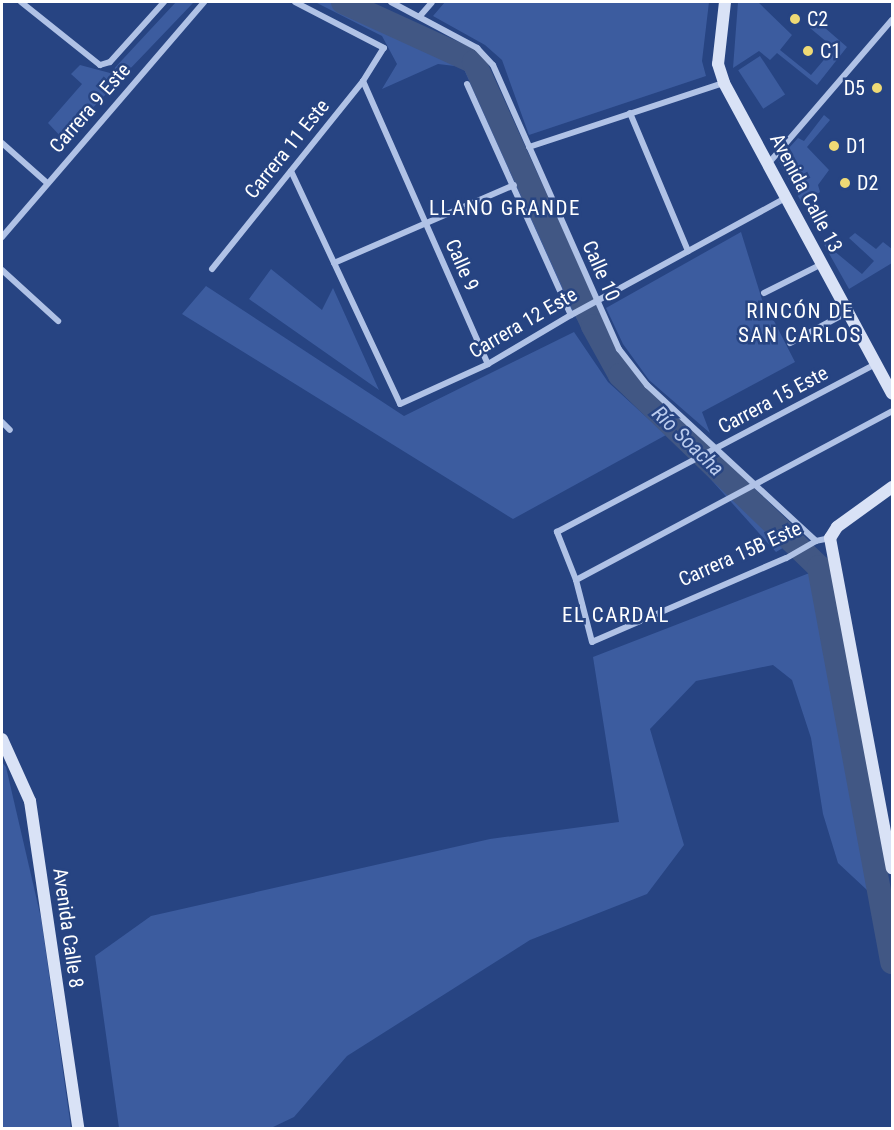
<!DOCTYPE html>
<html>
<head>
<meta charset="utf-8">
<style>
  body { margin:0 }
  #map { position:relative; width:894px; height:1130px; overflow:hidden; background:#274482; font-family:"Roboto Condensed",sans-serif }
  div>[style] { position:absolute }
  [style*='--x'] { left:calc(var(--x)*1px); top:calc(var(--y)*1px); width:calc(var(--w)*1px); rotate:calc(var(--a)*1deg) }
  .green>* { inset:0; background:#3c5c9f; transform-origin:0 0 }
  .river>* { height:24px; margin:-12px; padding:0 12px; transform-origin:12px; border-radius:12px; background:#415784 }
  .street>* { height:6px; margin:-3px; padding:0 3px; transform-origin:3px; border-radius:3px; background:#b0c2e6 }
  .secondary>* { height:12px; margin:-6px; padding:0 6px; transform-origin:6px; border-radius:6px; background:#d9e2f6 }
  .dots>* { width:16px; height:16px; translate:-50% -50%; box-sizing:border-box; border:3px solid #274482; border-radius:50% }
  span { translate:-50% -50%; white-space:nowrap; text-align:center; line-height:1.15; -webkit-text-stroke:5px #274482; paint-order:stroke }
  .poi-label { font-size:20px; color:#fff }
  .left { translate:0 -50%; text-align:left }
  .right { translate:-100% -50%; text-align:right }
  .street-label { font-size:20px; color:#fff }
  .neighbourhood-label { font-size:21px; color:#fff; letter-spacing:1.5px }
  .water-label { font-size:21px; color:#bce; font-style:italic }
  .frame { position:absolute; inset:0; border:3px solid #fff; pointer-events:none }
</style>
</head>
<body>
<div id="map">
  <div class="green">
    <i style="clip-path:polygon(176px 2px,193px 3px,63px 139px,48px 123px,82px 84px,71px 74px,80px 65px,110px 73px)"></i>
    <i style="clip-path:polygon(315px 2px,369px 2px,467px 52px,485px 69px,591px 304px,628px 371px,751px 494px,801px 537px,776px 552px,670px 434px,612px 381px,573px 312px,463px 67px,438px 64px,382px 89px,397px 64px,382px 36px)"></i>
    <i style="clip-path:polygon(445px 2px,709px 2px,702px 61px,706px 76px,529px 135px,502px 60px,485px 45px,433px 16px)"></i>
    <i style="clip-path:polygon(738px 2px,758px 2px,792px 35px,780px 50px,811px 75px,834px 48px,810px 28px,817px 21px,847px 47px,817px 85px,777px 53px,770px 60px,759px 51px,733px 68px)"></i>
    <i style="left:760px;top:56px;width:46px;height:26px;rotate:57deg"></i>
    <i style="clip-path:polygon(824px 115px,830px 120px,807px 147px,829px 170px,818px 185px,820px 192px,803px 205px,778px 160px,798px 138px,804px 141px)"></i>
    <i style="clip-path:polygon(741px 232px,768px 319px,774px 321px,795px 362px,702px 412px,710px 433px,649px 380px,623px 344px,606px 308px)"></i>
    <i style="clip-path:polygon(855px 233px,876px 249px,883px 242px,892px 249px,892px 263px,849px 289px,822px 241px,862px 274px,874px 261px,849px 238px)"></i>
    <i style="clip-path:polygon(271px 269px,322px 310px,333px 288px,379px 390px,249px 299px)"></i>
    <i style="clip-path:polygon(206px 286px,404px 416px,574px 332px,608px 382px,666px 435px,513px 519px,182px 314px)"></i>
    <i style="clip-path:polygon(812px 572px,882px 904px,838px 863px,823px 814px,811px 738px,792px 680px,773px 665px,696px 681px,650px 729px,684px 845px,647px 894px,530px 940px,347px 1056px,294px 1117px,271px 1128px,119px 1128px,95px 956px,151px 916px,490px 839px,619px 822px,593px 657px)"></i>
    <i style="clip-path:polygon(2px 762px,6px 767px,41px 918px,71px 1128px,2px 1128px)"></i>
  </div>
  <div class="river">
    <i style="--x:343;--y:2;--w:144;--a:24.6"></i>
    <i style="--x:474;--y:62;--w:290;--a:65.7"></i>
    <i style="--x:593;--y:326;--w:56;--a:61.1"></i>
    <i style="--x:620;--y:375;--w:277;--a:44"></i>
    <i style="--x:819;--y:567;--w:402;--a:79.5"></i>
  </div>
  <div class="street">
    <i style="--x:21;--y:2;--w:101;--a:38.6"></i>
    <i style="--x:100;--y:65;--w:10;--a:-17"></i>
    <i style="--x:110;--y:62;--w:81;--a:-48"></i>
    <i style="--x:391;--y:2;--w:98;--a:28.1"></i>
    <i style="--x:477;--y:48;--w:23;--a:47"></i>
    <i style="--x:493;--y:65;--w:311;--a:66.1"></i>
    <i style="--x:619;--y:349;--w:46;--a:52.1"></i>
    <i style="--x:647;--y:385;--w:230;--a:42.7"></i>
    <i style="--x:420;--y:16;--w:18;--a:-49"></i>
    <i style="--x:363;--y:81;--w:309;--a:66.2"></i>
    <i style="--x:467;--y:84;--w:253;--a:65.8"></i>
    <i style="--x:630;--y:113;--w:150;--a:67.2"></i>
    <i style="--x:2;--y:143;--w:60;--a:41.6"></i>
    <i style="--x:529;--y:147;--w:205;--a:-18.2"></i>
    <i style="--x:768;--y:164;--w:190;--a:-49.3"></i>
    <i style="--x:291;--y:171;--w:257;--a:64.9"></i>
    <i style="--x:400;--y:404;--w:97;--a:-24.4"></i>
    <i style="--x:488;--y:364;--w:96;--a:-30.6"></i>
    <i style="--x:571;--y:315;--w:245;--a:-28.6"></i>
    <i style="--x:2;--y:237;--w:310;--a:-49.3"></i>
    <i style="--x:334;--y:263;--w:196;--a:-23.4"></i>
    <i style="--x:212;--y:269;--w:241;--a:-51.2"></i>
    <i style="--x:363;--y:81;--w:39;--a:-58"></i>
    <i style="--x:384;--y:48;--w:100;--a:-152.7"></i>
    <i style="--x:2;--y:270;--w:76;--a:42.3"></i>
    <i style="--x:764;--y:293;--w:65;--a:-26.6"></i>
    <i style="--x:790;--y:343;--w:64;--a:-28.2"></i>
    <i style="--x:2;--y:422;--w:11;--a:45"></i>
    <i style="--x:830;--y:538;--w:14;--a:168"></i>
    <i style="--x:816;--y:541;--w:34;--a:150"></i>
    <i style="--x:786;--y:558;--w:211;--a:156.6"></i>
    <i style="--x:592;--y:642;--w:64;--a:-104.5"></i>
    <i style="--x:576;--y:580;--w:52;--a:-111.6"></i>
    <i style="--x:557;--y:532;--w:361;--a:-27.8"></i>
    <i style="--x:576;--y:580;--w:358;--a:-28.1"></i>
  </div>
  <div class="secondary">
    <i style="--x:725;--y:2;--w:62;--a:96.4"></i>
    <i style="--x:718;--y:64;--w:20;--a:72"></i>
    <i style="--x:724;--y:83;--w:353;--a:61.6"></i>
    <i style="--x:892;--y:487;--w:68;--a:144"></i>
    <i style="--x:837;--y:527;--w:13;--a:122"></i>
    <i style="--x:830;--y:538;--w:336;--a:79.4"></i>
    <i style="--x:2;--y:739;--w:68;--a:65.7"></i>
    <i style="--x:30;--y:801;--w:331;--a:81.6"></i>
  </div>
  <div class="dots">
    <i style="left:795px;top:19px;background:#efda75"></i>
    <i style="left:808px;top:51px;background:#efda75"></i>
    <i style="left:877px;top:88px;background:#efda75"></i>
    <i style="left:834px;top:146px;background:#efda75"></i>
    <i style="left:845px;top:183px;background:#efda75"></i>
  </div>
  <div class="poi-label">
    <span class="left" style="left:807px;top:19px">C2</span>
    <span class="left" style="left:820px;top:51px">C1</span>
    <span class="right" style="left:865px;top:88px">D5</span>
    <span class="left" style="left:846px;top:146px">D1</span>
    <span class="left" style="left:857px;top:183px">D2</span>
  </div>
  <div class="street-label">
    <span style="left:90px;top:108px;rotate:-49deg">Carrera 9 Este</span>
    <span style="left:287px;top:149px;rotate:-51deg">Carrera 11 Este</span>
    <span style="left:806px;top:193px;rotate:62deg">Avenida Calle 13</span>
    <span style="left:462px;top:265px;rotate:66deg">Calle 9</span>
    <span style="left:601px;top:271px;rotate:66deg">Calle 10</span>
    <span style="left:523px;top:323px;rotate:-30deg">Carrera 12 Este</span>
    <span style="left:773px;top:400px;rotate:-28deg">Carrera 15 Este</span>
    <span style="left:740px;top:554px;rotate:-24deg">Carrera 15B Este</span>
    <span style="left:68px;top:928px;rotate:82deg">Avenida Calle 8</span>
  </div>
  <div class="neighbourhood-label">
    <span style="left:505px;top:208px">LLANO GRANDE</span>
    <span style="left:800px;top:323px">RINCÓN DE<br>SAN CARLOS</span>
    <span style="left:616px;top:615px">EL CARDAL</span>
  </div>
  <div class="water-label">
    <span style="left:688px;top:441px;rotate:44deg">Río Soacha</span>
  </div>
  <div class="frame"></div>
</div>
</body>
</html>
